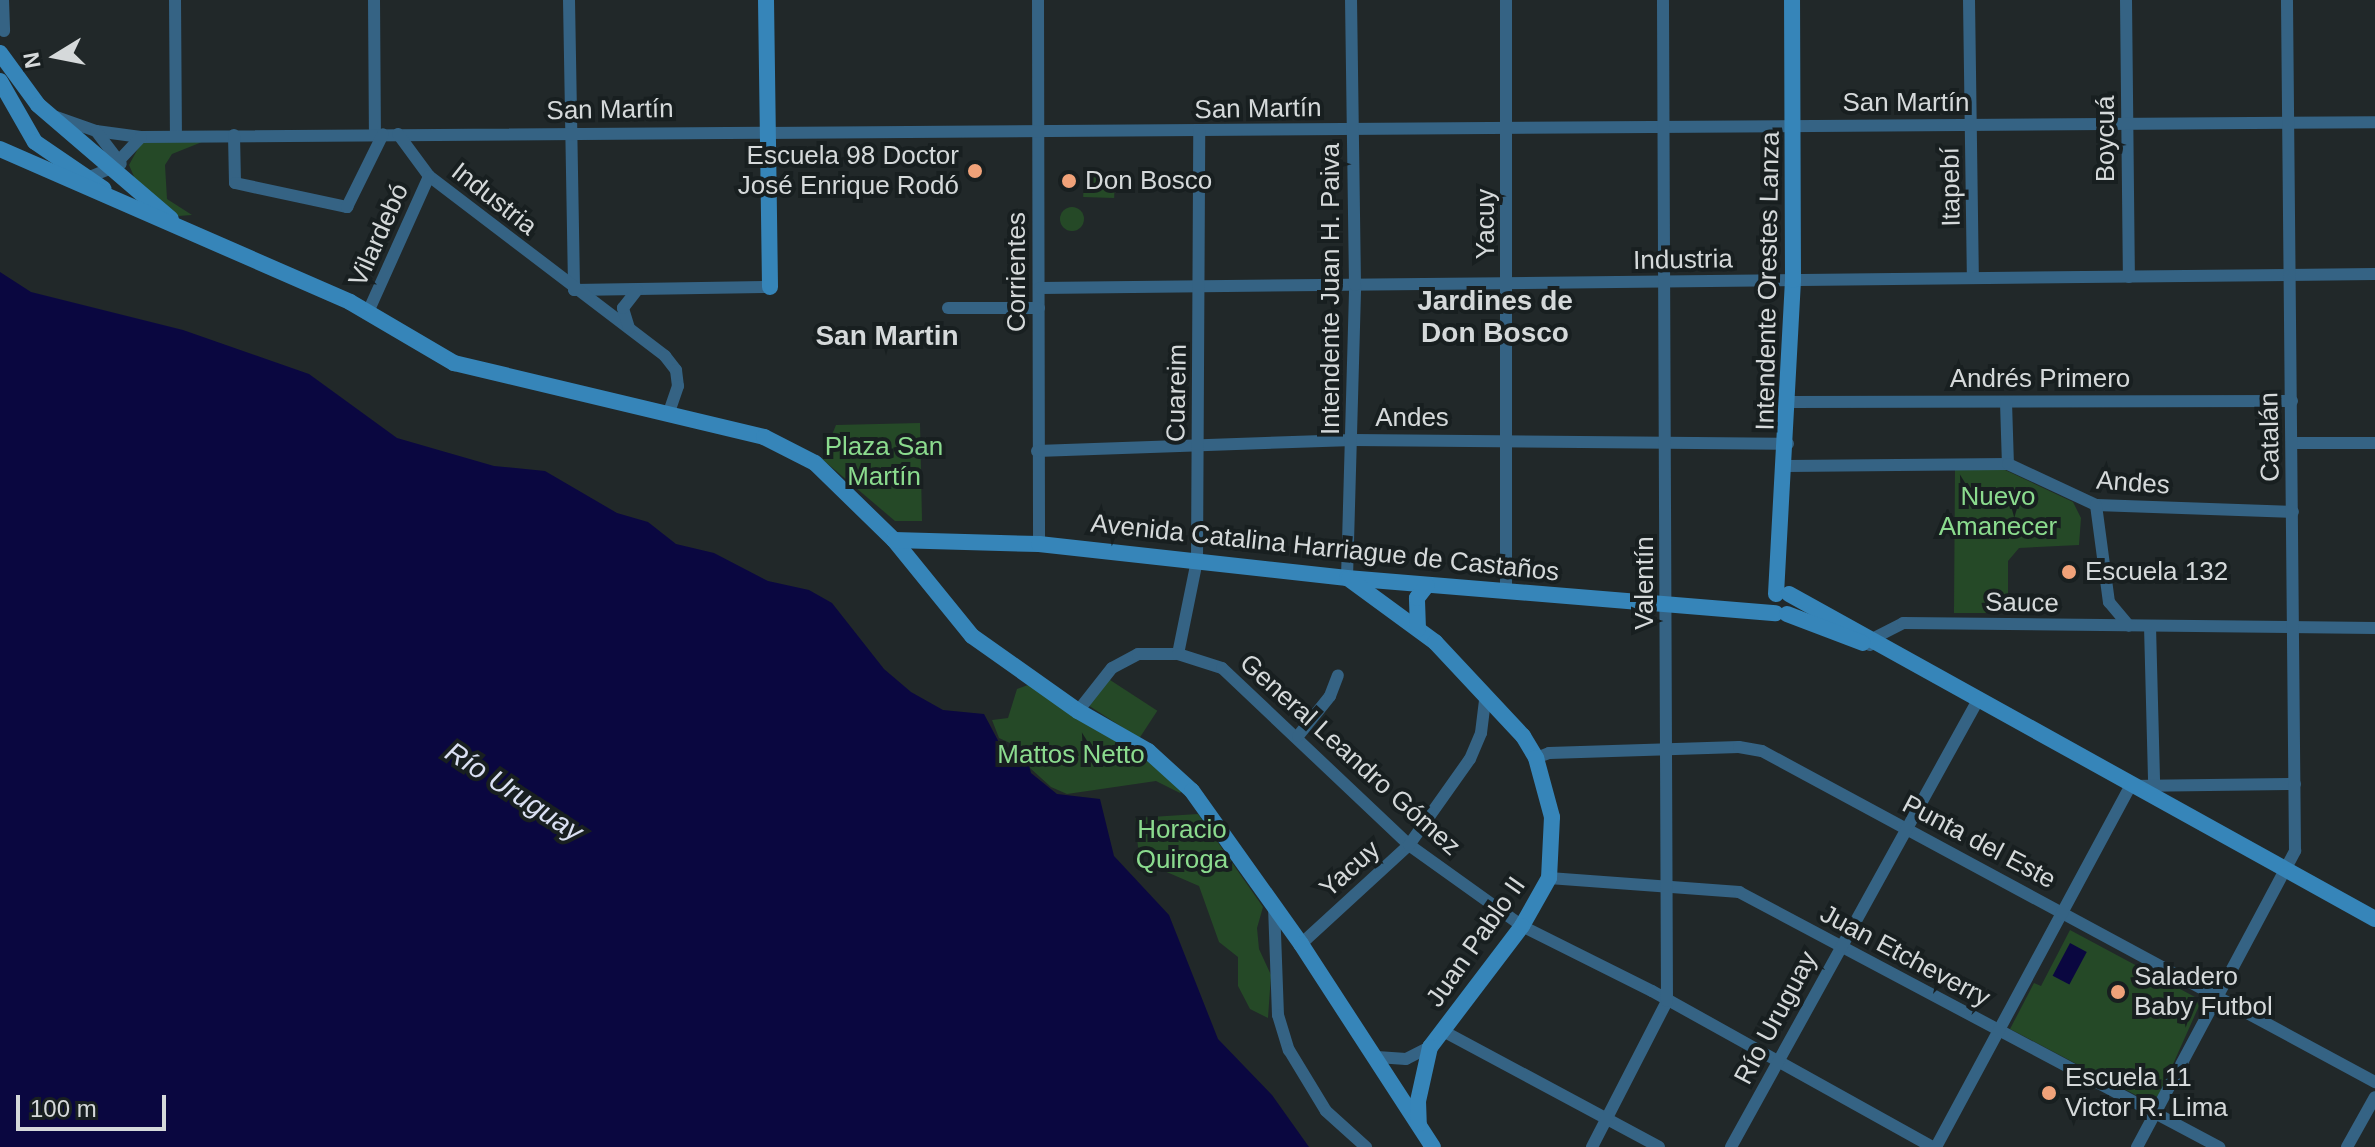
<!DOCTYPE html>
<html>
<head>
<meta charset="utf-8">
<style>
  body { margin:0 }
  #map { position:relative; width:2375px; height:1147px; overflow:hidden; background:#212829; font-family:Arial,sans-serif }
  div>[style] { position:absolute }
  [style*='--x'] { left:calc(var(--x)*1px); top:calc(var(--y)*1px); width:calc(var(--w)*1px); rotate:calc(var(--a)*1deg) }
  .green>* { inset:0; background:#254927; transform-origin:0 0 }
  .round { border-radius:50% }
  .water>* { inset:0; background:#0a0740; transform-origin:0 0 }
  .street>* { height:12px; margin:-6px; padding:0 6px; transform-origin:6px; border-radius:6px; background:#356384 }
  .secondary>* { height:16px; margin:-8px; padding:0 8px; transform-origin:8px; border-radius:8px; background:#3685b9 }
  .dots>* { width:22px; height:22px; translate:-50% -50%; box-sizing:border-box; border:4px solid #181f20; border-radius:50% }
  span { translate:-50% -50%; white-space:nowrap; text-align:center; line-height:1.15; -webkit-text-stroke:8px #181f20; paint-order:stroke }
  .street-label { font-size:26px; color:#d5d9da }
  .poi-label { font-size:26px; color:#d5d9da }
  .right { translate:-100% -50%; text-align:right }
  .left { translate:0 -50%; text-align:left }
  .park-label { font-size:26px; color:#8bdb8e }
  .neighbourhood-label { font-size:28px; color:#d5d9da; font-weight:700 }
  .water-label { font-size:28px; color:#dae0f3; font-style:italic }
  .north { position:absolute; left:16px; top:16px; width:80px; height:80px; -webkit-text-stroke:6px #181f20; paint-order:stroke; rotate:260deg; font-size:22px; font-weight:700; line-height:32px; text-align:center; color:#d5d9da }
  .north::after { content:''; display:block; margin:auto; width:28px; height:36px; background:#d5d9da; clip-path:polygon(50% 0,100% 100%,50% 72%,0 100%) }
  .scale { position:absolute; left:16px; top:1095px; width:150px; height:36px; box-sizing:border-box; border:4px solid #d5d9da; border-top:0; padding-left:10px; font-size:24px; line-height:28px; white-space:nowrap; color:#d5d9da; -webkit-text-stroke:6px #181f20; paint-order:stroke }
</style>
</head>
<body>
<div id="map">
  <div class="green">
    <i style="clip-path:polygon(207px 140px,172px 154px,165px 165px,167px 199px,192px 215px,178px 216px,135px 179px,129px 165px,141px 143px)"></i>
    <i style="left:1084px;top:174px;width:31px;height:23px;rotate:2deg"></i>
    <i class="round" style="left:1060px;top:207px;width:24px;height:24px"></i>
    <i style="clip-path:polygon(920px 423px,922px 521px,895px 521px,822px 459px,836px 425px)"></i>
    <i style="clip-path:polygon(1955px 468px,2003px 469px,2073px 502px,2081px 518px,2079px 545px,2019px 548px,2008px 561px,2008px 613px,1954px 613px)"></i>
    <i style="left:1107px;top:678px;width:60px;height:33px;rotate:33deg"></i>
    <i style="clip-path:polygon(1028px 685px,1160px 767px,1184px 789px,1180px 793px,1156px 781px,1067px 794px,1051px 787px,1030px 768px,1025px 750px,999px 738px,992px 720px,1008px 718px,1017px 689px)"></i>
    <i style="clip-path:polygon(1198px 814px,1263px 907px,1257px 928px,1259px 949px,1271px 975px,1268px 1018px,1250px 1009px,1238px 986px,1238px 957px,1219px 942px,1199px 886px,1162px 870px,1138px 847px,1135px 818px)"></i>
    <i style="clip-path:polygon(2070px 930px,2195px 997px,2199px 1006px,2157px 1100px,2149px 1102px,2010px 1029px,2034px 983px,2041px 986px)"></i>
  </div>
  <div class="water">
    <i style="clip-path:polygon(0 272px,31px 292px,183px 330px,309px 374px,397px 438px,494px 466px,545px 471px,617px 513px,648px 522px,676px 544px,714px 553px,768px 581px,809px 590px,832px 603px,884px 669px,911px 692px,943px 710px,984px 714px,1002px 748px,1026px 755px,1031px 773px,1057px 794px,1100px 799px,1114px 856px,1169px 915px,1218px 1039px,1272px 1095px,1309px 1147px,0 1147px)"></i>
    <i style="left:2070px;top:943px;width:19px;height:37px;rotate:28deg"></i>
  </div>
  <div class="street">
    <i style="--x:3;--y:0;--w:31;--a:88"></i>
    <i style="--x:175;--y:0;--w:135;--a:89.6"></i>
    <i style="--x:374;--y:0;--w:135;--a:89.6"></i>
    <i style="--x:569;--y:0;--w:290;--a:89"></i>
    <i style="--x:574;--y:290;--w:196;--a:-0.9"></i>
    <i style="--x:1038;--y:0;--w:544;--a:89.89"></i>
    <i style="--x:1969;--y:0;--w:278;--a:89.2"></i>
    <i style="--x:2126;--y:0;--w:277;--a:89.4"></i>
    <i style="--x:56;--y:117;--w:42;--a:19.3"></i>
    <i style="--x:96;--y:131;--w:45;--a:7.6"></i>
    <i style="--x:141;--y:137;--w:2234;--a:-0.38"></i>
    <i style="--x:96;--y:131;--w:41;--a:52.9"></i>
    <i style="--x:398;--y:134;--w:52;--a:53.6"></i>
    <i style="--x:429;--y:176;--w:297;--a:37.3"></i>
    <i style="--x:665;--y:356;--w:18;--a:52"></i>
    <i style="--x:676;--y:370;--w:16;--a:83"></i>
    <i style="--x:678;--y:386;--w:28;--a:109"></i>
    <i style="--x:234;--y:135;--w:48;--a:88.8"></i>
    <i style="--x:235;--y:183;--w:115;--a:12.1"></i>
    <i style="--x:347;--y:207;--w:81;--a:-63.7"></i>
    <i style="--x:82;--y:180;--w:32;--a:-22"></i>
    <i style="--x:112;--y:168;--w:42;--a:-46.9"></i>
    <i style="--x:1040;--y:288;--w:1335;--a:-0.6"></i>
    <i style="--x:948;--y:308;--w:91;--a:0"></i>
    <i style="--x:368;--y:312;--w:149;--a:-65.8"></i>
    <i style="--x:629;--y:328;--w:21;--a:-107"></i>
    <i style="--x:623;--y:308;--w:23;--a:-52"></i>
    <i style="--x:1789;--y:402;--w:503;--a:-0.11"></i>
    <i style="--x:2006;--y:402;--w:62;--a:88.2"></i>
    <i style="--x:2292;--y:443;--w:83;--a:0"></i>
    <i style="--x:1037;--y:451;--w:316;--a:-2"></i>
    <i style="--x:1353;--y:440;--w:435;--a:0.5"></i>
    <i style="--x:1787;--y:466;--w:221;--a:-0.5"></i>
    <i style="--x:2008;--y:464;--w:97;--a:25"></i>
    <i style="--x:2096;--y:505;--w:197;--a:2"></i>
    <i style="--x:2096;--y:505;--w:98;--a:82.4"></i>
    <i style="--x:2109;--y:602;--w:31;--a:50"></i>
    <i style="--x:1347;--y:578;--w:293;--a:-88.4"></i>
    <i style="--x:1355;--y:285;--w:285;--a:-90.8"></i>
    <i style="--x:1506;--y:593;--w:593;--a:-90"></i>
    <i style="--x:2150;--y:626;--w:157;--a:88.5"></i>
    <i style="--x:1870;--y:645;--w:8;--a:-60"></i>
    <i style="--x:1874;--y:638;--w:33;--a:-27"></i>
    <i style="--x:1903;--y:623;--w:472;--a:0.6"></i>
    <i style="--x:1178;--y:654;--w:95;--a:-78.5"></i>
    <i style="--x:1197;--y:561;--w:430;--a:-89.7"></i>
    <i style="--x:1078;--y:711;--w:55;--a:-51.7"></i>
    <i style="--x:1112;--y:668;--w:30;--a:-28"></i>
    <i style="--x:1138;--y:654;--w:40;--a:0"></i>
    <i style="--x:1178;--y:654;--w:46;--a:17.7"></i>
    <i style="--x:1222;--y:668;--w:257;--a:43.4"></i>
    <i style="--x:1409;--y:845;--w:139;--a:35.6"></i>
    <i style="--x:1522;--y:926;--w:145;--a:26.6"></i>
    <i style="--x:1652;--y:991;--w:321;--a:29.1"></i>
    <i style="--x:1298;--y:736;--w:51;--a:-51.3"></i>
    <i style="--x:1330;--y:696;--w:22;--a:-69"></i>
    <i style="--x:1536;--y:758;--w:14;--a:-21"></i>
    <i style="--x:1549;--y:753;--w:190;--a:-1.8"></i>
    <i style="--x:1739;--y:747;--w:23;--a:10"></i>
    <i style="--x:1762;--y:751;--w:697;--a:28.37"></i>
    <i style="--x:1549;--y:878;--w:191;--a:4.2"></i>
    <i style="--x:1739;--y:892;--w:544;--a:27.98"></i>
    <i style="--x:1274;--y:906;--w:109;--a:87.9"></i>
    <i style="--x:1278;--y:1015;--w:37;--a:73"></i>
    <i style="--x:1289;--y:1050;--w:71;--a:58.8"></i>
    <i style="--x:1326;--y:1111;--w:54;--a:42"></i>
    <i style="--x:1301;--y:944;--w:147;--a:-42.5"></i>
    <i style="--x:1409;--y:845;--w:105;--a:-54.7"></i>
    <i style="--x:1470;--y:759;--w:28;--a:-67"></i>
    <i style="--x:1481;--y:733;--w:38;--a:-83"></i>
    <i style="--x:1443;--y:1031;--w:245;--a:28.2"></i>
    <i style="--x:1377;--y:1057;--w:29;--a:4"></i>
    <i style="--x:1406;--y:1059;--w:27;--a:-27"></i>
    <i style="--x:1592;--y:1147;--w:164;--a:-62.8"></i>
    <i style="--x:1667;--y:1001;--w:1001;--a:-90.23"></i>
    <i style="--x:1731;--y:1147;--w:511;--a:-61.08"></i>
    <i style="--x:1936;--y:1147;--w:410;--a:-61.7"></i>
    <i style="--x:2130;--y:786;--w:165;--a:-0.7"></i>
    <i style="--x:2137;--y:1147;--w:336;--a:-61.9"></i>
    <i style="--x:2295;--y:851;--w:851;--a:-90.54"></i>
    <i style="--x:2347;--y:1147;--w:57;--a:-60.8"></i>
  </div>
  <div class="secondary">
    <i style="--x:766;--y:0;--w:287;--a:89.2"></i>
    <i style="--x:0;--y:53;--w:64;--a:53.8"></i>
    <i style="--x:38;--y:105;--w:175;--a:40.6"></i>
    <i style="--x:0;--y:81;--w:70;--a:60.2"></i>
    <i style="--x:35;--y:142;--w:83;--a:34.3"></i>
    <i style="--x:0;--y:149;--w:382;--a:23.6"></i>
    <i style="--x:350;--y:302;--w:121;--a:30.4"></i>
    <i style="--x:454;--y:363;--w:319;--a:13.4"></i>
    <i style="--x:764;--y:437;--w:57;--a:27"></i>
    <i style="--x:815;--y:463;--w:110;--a:44.3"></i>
    <i style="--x:894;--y:540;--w:124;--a:50.9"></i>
    <i style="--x:972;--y:636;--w:130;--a:35.3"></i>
    <i style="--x:1078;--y:711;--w:81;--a:29.7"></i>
    <i style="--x:1148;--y:751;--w:59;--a:42.3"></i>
    <i style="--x:1192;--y:791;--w:188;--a:54.5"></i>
    <i style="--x:1301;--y:944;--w:242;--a:57"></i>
    <i style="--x:894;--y:540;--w:145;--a:1.6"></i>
    <i style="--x:1039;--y:544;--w:310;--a:6.3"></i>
    <i style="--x:1347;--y:578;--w:430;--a:4.7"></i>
    <i style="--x:1349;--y:579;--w:107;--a:36.2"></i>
    <i style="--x:1435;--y:642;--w:129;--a:46.9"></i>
    <i style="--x:1523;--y:736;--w:26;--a:59"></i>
    <i style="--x:1536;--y:758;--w:61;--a:74.8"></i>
    <i style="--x:1552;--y:817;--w:61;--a:92.8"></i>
    <i style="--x:1549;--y:878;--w:55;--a:119.4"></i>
    <i style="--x:1522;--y:926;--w:152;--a:127.2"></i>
    <i style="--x:1430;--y:1047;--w:55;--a:102.5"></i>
    <i style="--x:1418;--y:1101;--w:23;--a:88"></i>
    <i style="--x:1776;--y:594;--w:314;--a:-86.9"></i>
    <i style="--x:1793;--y:280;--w:280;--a:-90.2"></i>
    <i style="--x:1789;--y:594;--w:670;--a:29.01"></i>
    <i style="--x:1787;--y:614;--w:81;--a:20.9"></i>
    <i style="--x:1418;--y:629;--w:31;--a:-92"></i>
    <i style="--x:1417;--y:598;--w:16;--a:-52"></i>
  </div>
  <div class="dots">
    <i style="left:975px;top:171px;background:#f0a279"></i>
    <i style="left:1069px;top:181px;background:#f0a279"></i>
    <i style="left:2069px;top:572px;background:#f0a279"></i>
    <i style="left:2118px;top:992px;background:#f0a279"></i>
    <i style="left:2049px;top:1093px;background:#f0a279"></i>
  </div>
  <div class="street-label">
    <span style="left:1906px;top:103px">San Martín</span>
    <span style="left:1258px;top:109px;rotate:-1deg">San Martín</span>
    <span style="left:610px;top:110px;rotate:-1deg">San Martín</span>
    <span style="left:2106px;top:139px;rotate:-90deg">Boycuá</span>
    <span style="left:1951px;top:187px;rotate:-91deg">Itapebí</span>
    <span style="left:494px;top:199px;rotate:38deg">Industria</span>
    <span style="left:1486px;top:224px;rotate:-90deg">Yacuy</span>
    <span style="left:379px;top:235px;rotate:-66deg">Vilardebó</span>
    <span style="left:1683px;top:260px;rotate:-1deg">Industria</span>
    <span style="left:1017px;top:272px;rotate:-90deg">Corrientes</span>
    <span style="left:1768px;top:281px;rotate:-89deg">Intendente Orestes Lanza</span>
    <span style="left:1331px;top:289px;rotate:-90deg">Intendente Juan H. Paiva</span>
    <span style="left:2040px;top:379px">Andrés Primero</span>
    <span style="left:1177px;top:393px;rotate:-89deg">Cuareim</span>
    <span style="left:1412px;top:418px">Andes</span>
    <span style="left:2270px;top:437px;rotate:-91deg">Catalán</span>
    <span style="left:2133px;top:483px;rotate:4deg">Andes</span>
    <span style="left:1325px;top:548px;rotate:6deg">Avenida Catalina Harriague de Castaños</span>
    <span style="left:1645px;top:583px;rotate:-90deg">Valentín</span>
    <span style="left:2022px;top:603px;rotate:1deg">Sauce</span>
    <span style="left:1350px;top:755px;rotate:42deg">General Leandro Gómez</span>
    <span style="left:1979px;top:842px;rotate:28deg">Punta del Este</span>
    <span style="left:1350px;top:869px;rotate:-42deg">Yacuy</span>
    <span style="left:1476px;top:942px;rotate:-55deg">Juan Pablo II</span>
    <span style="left:1905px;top:956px;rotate:28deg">Juan Etcheverry</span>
    <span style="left:1776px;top:1018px;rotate:-62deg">Río Uruguay</span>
  </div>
  <div class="poi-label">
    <span class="right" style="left:959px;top:171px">Escuela 98 Doctor<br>José Enrique Rodó</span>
    <span class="left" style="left:1085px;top:181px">Don Bosco</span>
    <span class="left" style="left:2085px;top:572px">Escuela 132</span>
    <span class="left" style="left:2134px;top:992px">Saladero<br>Baby Futbol</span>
    <span class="left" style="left:2065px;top:1093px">Escuela 11<br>Victor R. Lima</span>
  </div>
  <div class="park-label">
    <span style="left:884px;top:462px">Plaza San<br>Martín</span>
    <span style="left:1998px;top:512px">Nuevo<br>Amanecer</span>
    <span style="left:1071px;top:755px">Mattos Netto</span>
    <span style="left:1182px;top:845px">Horacio<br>Quiroga</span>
  </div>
  <div class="neighbourhood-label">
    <span style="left:1495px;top:317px">Jardines de<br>Don Bosco</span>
    <span style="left:887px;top:336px">San Martin</span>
  </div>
  <div class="water-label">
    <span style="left:514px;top:792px;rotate:33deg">Río Uruguay</span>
  </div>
  <div class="north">N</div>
  <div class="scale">100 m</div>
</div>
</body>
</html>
